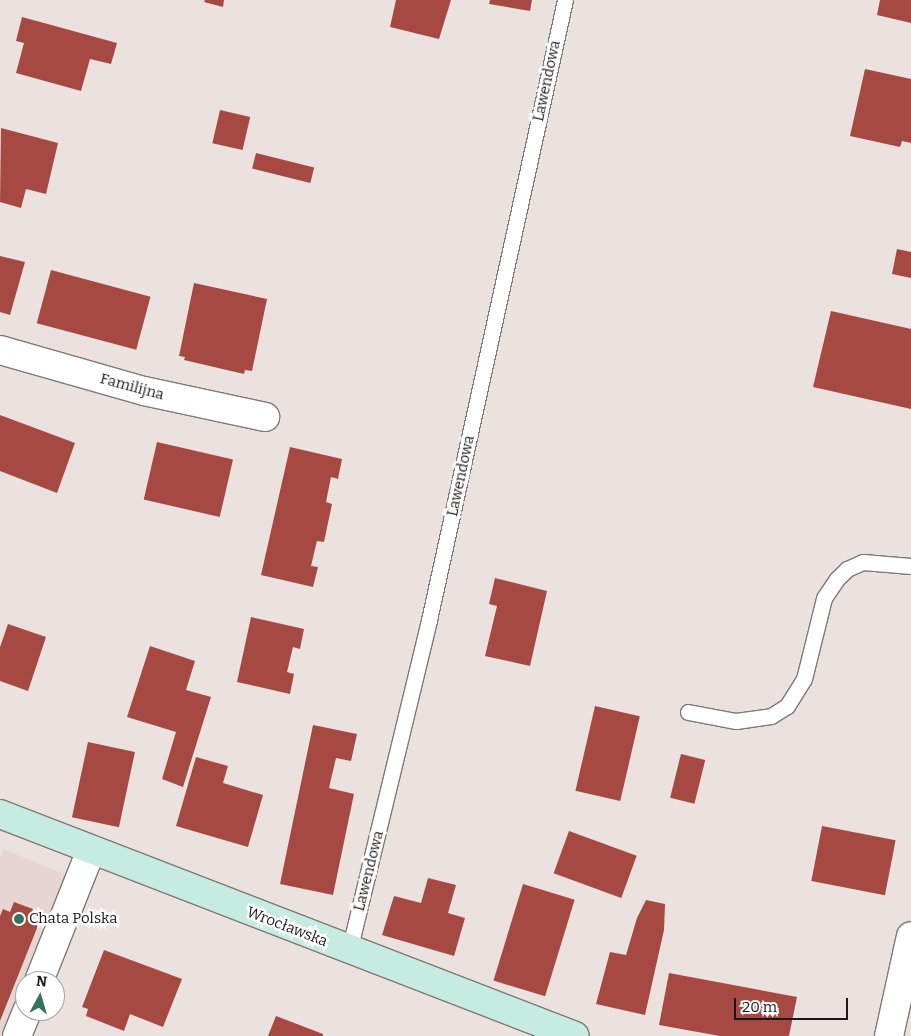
<!DOCTYPE html>
<html>
<head>
<meta charset="utf-8">
<style>
  body { margin:0 }
  #map { position:relative; width:911px; height:1036px; overflow:hidden; background:#ebe2e0; font-family:Bitter,serif }
  div>[style] { position:absolute }
  [style*='--x'] { left:calc(var(--x)*1px); top:calc(var(--y)*1px); width:calc(var(--w)*1px); rotate:calc(var(--a)*1deg) }
  .built>* { inset:0; background:#e7d5d3 }
  .building>* { inset:0; background:#a64942; transform-origin:0 0 }
  .roads { filter:drop-shadow(1px 0 #807876) drop-shadow(-1px 0 #807876) drop-shadow(0 1px #807876) drop-shadow(0 -1px #807876) }
  .lane>* { height:15px; margin:-7.5px; padding:0 7.5px; transform-origin:7.5px; border-radius:7.5px; background:#fff }
  .street>* { height:28px; margin:-14px; padding:0 14px; transform-origin:14px; border-radius:14px; background:#fff }
  .secondary>* { height:28px; margin:-14px; padding:0 14px; transform-origin:14px; border-radius:14px; background:#c6ece1 }
  .dots>* { width:14px; height:14px; translate:-50% -50%; box-sizing:border-box; border:2px solid #fff; border-radius:50% }
  span { translate:-50% -50%; white-space:nowrap; text-align:center; line-height:1.15; -webkit-text-stroke:4.5px #fff; paint-order:stroke }
  .street-label { font-size:15px; color:#1b1817 }
  .poi-label { font-size:15px; color:#1b1817 }
  .left { translate:0 -50%; text-align:left }
  .north { position:absolute; left:15px; top:971px; width:50px; height:50px; box-sizing:border-box; background:#fff; border:1px solid #a4a3a2; border-radius:50%; rotate:6deg; font-size:14px; font-weight:700; line-height:20px; text-align:center; color:#1b1817 }
  .north::after { content:''; display:block; margin:auto; width:18px; height:22px; background:#35725e; clip-path:polygon(50% 0,100% 100%,50% 72%,0 100%) }
  .scale { position:absolute; left:734px; top:998px; width:114px; height:22px; box-sizing:border-box; border:2px solid #1b1817; border-top:0; padding-left:6px; font-size:15px; line-height:18px; white-space:nowrap; color:#1b1817; -webkit-text-stroke:4px #fff; paint-order:stroke }
</style>
</head>
<body>
<div id="map">
  <div class="built">
    <i style="clip-path:polygon(3px 849px,69px 876px,5px 1036px,0 1036px,0 858px)"></i>
  </div>
  <div class="building">
    <i style="clip-path:polygon(205px 0,224px 0,223px 7px,204px 2px)"></i>
    <i style="clip-path:polygon(396px 0,451px 0,439px 39px,390px 27px)"></i>
    <i style="clip-path:polygon(490px 0,532px 0,530px 11px,489px 4px)"></i>
    <i style="clip-path:polygon(880px 0,911px 0,911px 23px,877px 15px)"></i>
    <i style="clip-path:polygon(22px 17px,117px 43px,111px 64px,90px 59px,81px 91px,16px 73px,24px 43px,16px 41px)"></i>
    <i style="clip-path:polygon(865px 69px,911px 79px,911px 143px,902px 141px,900px 147px,850px 136px)"></i>
    <i style="left:220px;top:110px;width:31px;height:34px;rotate:13deg"></i>
    <i style="clip-path:polygon(1px 128px,58px 143px,46px 194px,26px 189px,21px 208px,0 202px)"></i>
    <i style="left:256px;top:153px;width:60px;height:16px;rotate:14deg"></i>
    <i style="clip-path:polygon(897px 249px,911px 252px,911px 278px,892px 274px)"></i>
    <i style="clip-path:polygon(0 256px,25px 262px,10px 315px,0 312px)"></i>
    <i style="left:51px;top:270px;width:103px;height:55px;rotate:15deg"></i>
    <i style="clip-path:polygon(194px 283px,267px 299px,252px 371px,245px 370px,244px 374px,184px 360px,185px 357px,179px 356px)"></i>
    <i style="clip-path:polygon(831px 311px,911px 329px,911px 409px,813px 387px)"></i>
    <i style="clip-path:polygon(0 415px,75px 443px,57px 493px,0 471px)"></i>
    <i style="left:157px;top:442px;width:78px;height:59px;rotate:13deg"></i>
    <i style="clip-path:polygon(290px 447px,342px 459px,338px 479px,331px 477px,326px 502px,332px 504px,324px 542px,317px 541px,311px 566px,318px 567px,313px 587px,261px 575px)"></i>
    <i style="clip-path:polygon(495px 578px,547px 591px,530px 666px,485px 656px,497px 606px,489px 604px)"></i>
    <i style="clip-path:polygon(251px 617px,304px 629px,300px 649px,293px 647px,287px 672px,294px 674px,290px 694px,237px 682px)"></i>
    <i style="clip-path:polygon(8px 624px,46px 637px,28px 691px,0 681px,0 647px)"></i>
    <i style="clip-path:polygon(150px 646px,195px 661px,186px 690px,211px 697px,183px 787px,162px 779px,176px 732px,127px 717px)"></i>
    <i style="left:595px;top:706px;width:46px;height:87px;rotate:13deg"></i>
    <i style="clip-path:polygon(313px 725px,357px 734px,351px 761px,336px 758px,329px 788px,354px 794px,333px 895px,280px 884px)"></i>
    <i style="left:88px;top:742px;width:48px;height:77px;rotate:12deg"></i>
    <i style="left:681px;top:754px;width:25px;height:45px;rotate:14deg"></i>
    <i style="clip-path:polygon(196px 757px,228px 766px,223px 783px,263px 795px,248px 847px,176px 826px)"></i>
    <i style="left:822px;top:826px;width:75px;height:56px;rotate:11deg"></i>
    <i style="left:569px;top:831px;width:72px;height:45px;rotate:20deg"></i>
    <i style="clip-path:polygon(428px 878px,456px 885px,448px 913px,465px 918px,454px 956px,382px 935px,394px 896px,421px 903px)"></i>
    <i style="left:523px;top:884px;width:54px;height:101px;rotate:17deg"></i>
    <i style="clip-path:polygon(646px 900px,665px 904px,664px 930px,645px 1015px,596px 1004px,610px 952px,626px 955px,637px 918px)"></i>
    <i style="clip-path:polygon(14px 902px,33px 909px,29px 919px,39px 923px,0 1021px,0 916px,3px 909px,10px 912px)"></i>
    <i style="clip-path:polygon(104px 950px,182px 979px,163px 1027px,130px 1014px,124px 1031px,86px 1016px,88px 1009px,82px 1007px)"></i>
    <i style="clip-path:polygon(669px 973px,797px 997px,789px 1036px,720px 1036px,659px 1025px)"></i>
    <i style="clip-path:polygon(276px 1016px,323px 1034px,323px 1036px,268px 1036px)"></i>
  </div>
  <div class="roads">
    <div class="lane">
      <i style="--x:688;--y:712;--w:49;--a:10.6"></i>
      <i style="--x:736;--y:721;--w:35;--a:-8"></i>
      <i style="--x:771;--y:716;--w:19;--a:-32"></i>
      <i style="--x:787;--y:706;--w:32;--a:-58"></i>
      <i style="--x:804;--y:679;--w:83;--a:-76.1"></i>
      <i style="--x:824;--y:598;--w:23;--a:-56"></i>
      <i style="--x:837;--y:579;--w:14;--a:-45"></i>
      <i style="--x:847;--y:569;--w:17;--a:-24"></i>
      <i style="--x:863;--y:562;--w:48;--a:4.8"></i>
      <i style="--x:349;--y:951;--w:341;--a:-76.4"></i>
      <i style="--x:429;--y:620;--w:635;--a:-77.63"></i>
    </div>
    <div class="street">
      <i style="--x:0;--y:350;--w:150;--a:15.9"></i>
      <i style="--x:144;--y:391;--w:124;--a:12.1"></i>
      <i style="--x:39;--y:981;--w:141;--a:-68.3"></i>
      <i style="--x:17;--y:1036;--w:27;--a:-68"></i>
      <i style="--x:889;--y:1036;--w:102;--a:-77.6"></i>
    </div>
    <div class="secondary">
      <i style="--x:0;--y:814;--w:616;--a:21.11"></i>
    </div>
  </div>
  <div class="dots">
    <i style="left:19px;top:919px;background:#35725e"></i>
  </div>
  <div class="street-label">
    <span style="left:547px;top:81px;rotate:-78deg">Lawendowa</span>
    <span style="left:132px;top:387px;rotate:15deg">Familijna</span>
    <span style="left:461px;top:476px;rotate:-78deg">Lawendowa</span>
    <span style="left:369px;top:871px;rotate:-76deg">Lawendowa</span>
    <span style="left:287px;top:927px;rotate:21deg">Wrocławska</span>
  </div>
  <div class="poi-label">
    <span class="left" style="left:29px;top:919px">Chata Polska</span>
  </div>
  <div class="north">N</div>
  <div class="scale">20 m</div>
</div>
</body>
</html>
